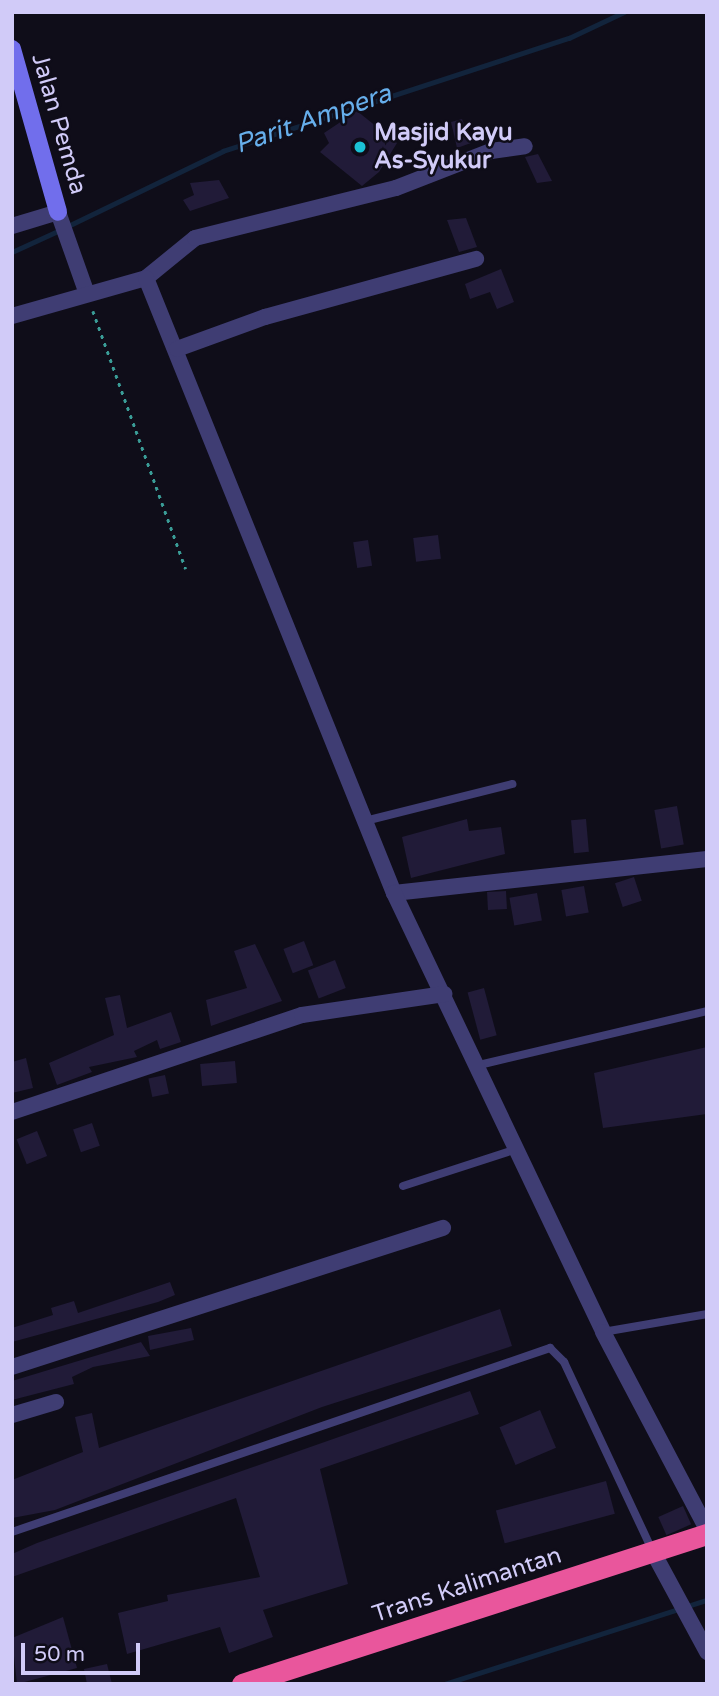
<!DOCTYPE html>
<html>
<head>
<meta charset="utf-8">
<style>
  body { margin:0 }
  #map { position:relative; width:719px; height:1696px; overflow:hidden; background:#0f0d19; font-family:"Varela Round",sans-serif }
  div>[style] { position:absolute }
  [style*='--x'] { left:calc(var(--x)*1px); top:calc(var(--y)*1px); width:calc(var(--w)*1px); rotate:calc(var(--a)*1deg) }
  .stream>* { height:4.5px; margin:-2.25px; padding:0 2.25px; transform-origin:2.25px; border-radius:2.25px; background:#12243c }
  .building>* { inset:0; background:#211b38; transform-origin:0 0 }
  .path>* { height:2.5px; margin-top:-1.25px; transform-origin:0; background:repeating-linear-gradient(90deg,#3a9d97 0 3.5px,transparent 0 8.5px) }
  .lane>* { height:8px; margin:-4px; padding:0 4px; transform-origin:4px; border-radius:4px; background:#3f3d73 }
  .street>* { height:16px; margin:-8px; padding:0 8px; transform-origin:8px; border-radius:8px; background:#3f3d73 }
  .secondary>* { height:18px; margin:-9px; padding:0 9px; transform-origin:9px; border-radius:9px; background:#716eec }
  .highway>* { height:21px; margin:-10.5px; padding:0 10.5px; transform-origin:10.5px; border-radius:10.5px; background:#e9569c }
  .dots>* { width:19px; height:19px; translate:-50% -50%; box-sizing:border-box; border:4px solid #0f0d19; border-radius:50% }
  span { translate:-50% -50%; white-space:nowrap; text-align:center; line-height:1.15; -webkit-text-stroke:5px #0f0d19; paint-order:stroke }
  .street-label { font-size:24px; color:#d1cbf8 }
  .poi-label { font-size:24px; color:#d1cbf8; font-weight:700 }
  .left { translate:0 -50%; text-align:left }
  .water-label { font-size:26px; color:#66aeeb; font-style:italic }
  .frame { position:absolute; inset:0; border:14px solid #d1cbf8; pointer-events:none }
  .scale { position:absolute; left:21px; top:1643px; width:119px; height:32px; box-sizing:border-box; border:4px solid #d1cbf8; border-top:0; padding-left:9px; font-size:21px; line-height:24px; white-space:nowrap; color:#d1cbf8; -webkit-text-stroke:5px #0f0d19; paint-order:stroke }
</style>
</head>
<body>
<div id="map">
  <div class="stream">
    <i style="--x:68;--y:226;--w:172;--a:-25.8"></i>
    <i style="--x:223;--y:151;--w:364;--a:-18.1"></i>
    <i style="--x:569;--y:38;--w:61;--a:-25.3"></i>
    <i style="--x:12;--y:252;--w:53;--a:-24.6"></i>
    <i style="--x:688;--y:1606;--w:20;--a:-18"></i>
    <i style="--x:445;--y:1684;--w:246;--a:-17.8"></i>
  </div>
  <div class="building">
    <i style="clip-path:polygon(357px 111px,397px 143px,379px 172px,362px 186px,320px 152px,329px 143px,324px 133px)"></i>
    <i style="clip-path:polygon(462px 119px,471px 143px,457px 148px,451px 122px)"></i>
    <i style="clip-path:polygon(538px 154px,552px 181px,537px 183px,525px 157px)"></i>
    <i style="clip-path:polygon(219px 180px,229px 198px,190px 211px,183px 200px,194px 195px,190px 183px)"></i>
    <i style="clip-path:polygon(466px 218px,477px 247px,459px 252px,447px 220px)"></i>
    <i style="clip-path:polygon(501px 269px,514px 302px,497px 309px,490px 292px,470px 299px,465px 284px)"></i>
    <i style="left:438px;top:535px;width:24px;height:25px;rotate:83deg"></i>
    <i style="left:368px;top:540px;width:26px;height:15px;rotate:81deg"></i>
    <i style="left:677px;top:806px;width:39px;height:23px;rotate:80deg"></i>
    <i style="clip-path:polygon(467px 819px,469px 831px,501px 827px,505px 854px,411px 878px,402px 837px)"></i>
    <i style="left:586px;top:819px;width:33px;height:15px;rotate:85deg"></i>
    <i style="left:634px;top:877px;width:25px;height:20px;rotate:72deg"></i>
    <i style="left:584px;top:886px;width:27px;height:23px;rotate:80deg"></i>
    <i style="left:506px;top:891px;width:18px;height:19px;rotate:87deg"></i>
    <i style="left:537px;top:893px;width:28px;height:28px;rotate:80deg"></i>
    <i style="left:304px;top:941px;width:26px;height:22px;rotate:69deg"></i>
    <i style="clip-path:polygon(255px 944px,282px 1001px,211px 1026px,206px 1000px,247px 988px,234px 951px)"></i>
    <i style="left:335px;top:960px;width:30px;height:29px;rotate:69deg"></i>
    <i style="left:484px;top:988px;width:49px;height:17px;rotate:75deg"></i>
    <i style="clip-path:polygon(120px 995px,127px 1028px,171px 1012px,181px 1042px,160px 1049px,157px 1040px,134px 1051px,137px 1057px,89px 1067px,92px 1072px,57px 1085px,49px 1063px,114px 1035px,105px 998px)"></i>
    <i style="clip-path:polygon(707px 1047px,707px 1114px,603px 1128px,594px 1073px)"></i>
    <i style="clip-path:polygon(26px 1058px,33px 1088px,12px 1093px,12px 1062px)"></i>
    <i style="left:235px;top:1061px;width:22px;height:35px;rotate:85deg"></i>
    <i style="left:165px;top:1075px;width:19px;height:17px;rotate:78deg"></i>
    <i style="left:92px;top:1123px;width:24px;height:20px;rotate:71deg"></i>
    <i style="left:37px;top:1131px;width:27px;height:22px;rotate:68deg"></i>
    <i style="clip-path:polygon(170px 1282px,175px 1295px,158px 1302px,12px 1342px,12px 1328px,53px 1315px,51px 1308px,74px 1301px,78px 1313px)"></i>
    <i style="clip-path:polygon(500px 1309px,512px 1346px,322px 1407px,55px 1510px,12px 1518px,12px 1480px,83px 1452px,75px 1417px,92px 1413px,99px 1448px)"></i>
    <i style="clip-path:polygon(191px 1328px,194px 1340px,150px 1350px,148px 1336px)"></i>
    <i style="clip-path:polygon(141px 1342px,150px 1356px,93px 1367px,72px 1377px,74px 1384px,12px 1400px,12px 1381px)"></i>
    <i style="clip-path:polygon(470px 1391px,479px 1414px,320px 1469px,348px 1584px,263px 1610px,273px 1637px,229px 1653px,220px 1627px,127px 1654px,118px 1613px,168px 1601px,167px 1595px,260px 1577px,236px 1498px,12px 1577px,12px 1554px,37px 1543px)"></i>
    <i style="left:540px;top:1410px;width:41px;height:44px;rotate:67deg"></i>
    <i style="left:606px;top:1481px;width:34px;height:114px;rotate:75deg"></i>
    <i style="left:683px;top:1506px;width:20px;height:27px;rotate:66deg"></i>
    <i style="clip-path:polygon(63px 1617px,77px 1668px,17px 1684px,12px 1638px)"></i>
    <i style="clip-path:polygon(107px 1664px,112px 1684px,87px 1684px,84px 1669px)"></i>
  </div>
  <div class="path">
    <i style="--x:93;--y:311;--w:274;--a:70.2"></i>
  </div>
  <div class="lane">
    <i style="--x:365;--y:821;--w:152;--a:-14.1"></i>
    <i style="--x:479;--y:1065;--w:234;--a:-13.3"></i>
    <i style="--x:403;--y:1186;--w:120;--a:-18"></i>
    <i style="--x:603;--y:1332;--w:106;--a:-9.8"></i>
    <i style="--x:12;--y:1532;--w:569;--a:-18.88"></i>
    <i style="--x:550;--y:1348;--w:20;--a:45"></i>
    <i style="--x:564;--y:1362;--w:208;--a:64.9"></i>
  </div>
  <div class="street">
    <i style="--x:12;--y:226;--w:48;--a:-16.9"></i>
    <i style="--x:58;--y:212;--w:87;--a:70.5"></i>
    <i style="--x:146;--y:278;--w:63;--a:-39.2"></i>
    <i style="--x:195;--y:238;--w:207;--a:-14"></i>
    <i style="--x:396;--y:188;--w:102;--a:-21.3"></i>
    <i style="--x:491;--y:151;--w:34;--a:-8"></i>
    <i style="--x:12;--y:316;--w:139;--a:-15.8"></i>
    <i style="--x:146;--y:278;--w:663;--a:68.04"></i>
    <i style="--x:177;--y:349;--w:94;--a:-20"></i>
    <i style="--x:265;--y:317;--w:219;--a:-15.4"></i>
    <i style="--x:707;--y:859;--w:315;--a:173.8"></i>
    <i style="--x:394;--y:893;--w:486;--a:64.5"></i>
    <i style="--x:603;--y:1332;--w:223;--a:62.2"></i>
    <i style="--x:12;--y:1112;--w:306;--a:-18.5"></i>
    <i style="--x:302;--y:1015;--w:144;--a:-8.4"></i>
    <i style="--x:12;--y:1367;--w:453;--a:-17.9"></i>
    <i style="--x:12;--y:1415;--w:46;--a:-16.5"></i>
    <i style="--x:653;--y:1552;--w:114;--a:61.6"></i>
  </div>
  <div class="secondary">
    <i style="--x:12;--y:49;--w:169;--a:74.2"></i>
  </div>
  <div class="highway">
    <i style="--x:242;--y:1684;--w:489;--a:-17.9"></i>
  </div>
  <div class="dots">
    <i style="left:360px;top:147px;background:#1bc2d5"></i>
  </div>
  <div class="street-label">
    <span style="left:59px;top:124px;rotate:74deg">Jalan Pemda</span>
    <span style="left:467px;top:1585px;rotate:-18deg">Trans Kalimantan</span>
  </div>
  <div class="poi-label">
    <span class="left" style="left:374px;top:147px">Masjid Kayu<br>As-Syukur</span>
  </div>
  <div class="water-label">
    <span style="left:313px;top:119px;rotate:-19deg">Parit Ampera</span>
  </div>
  <div class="frame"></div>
  <div class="scale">50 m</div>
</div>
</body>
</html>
